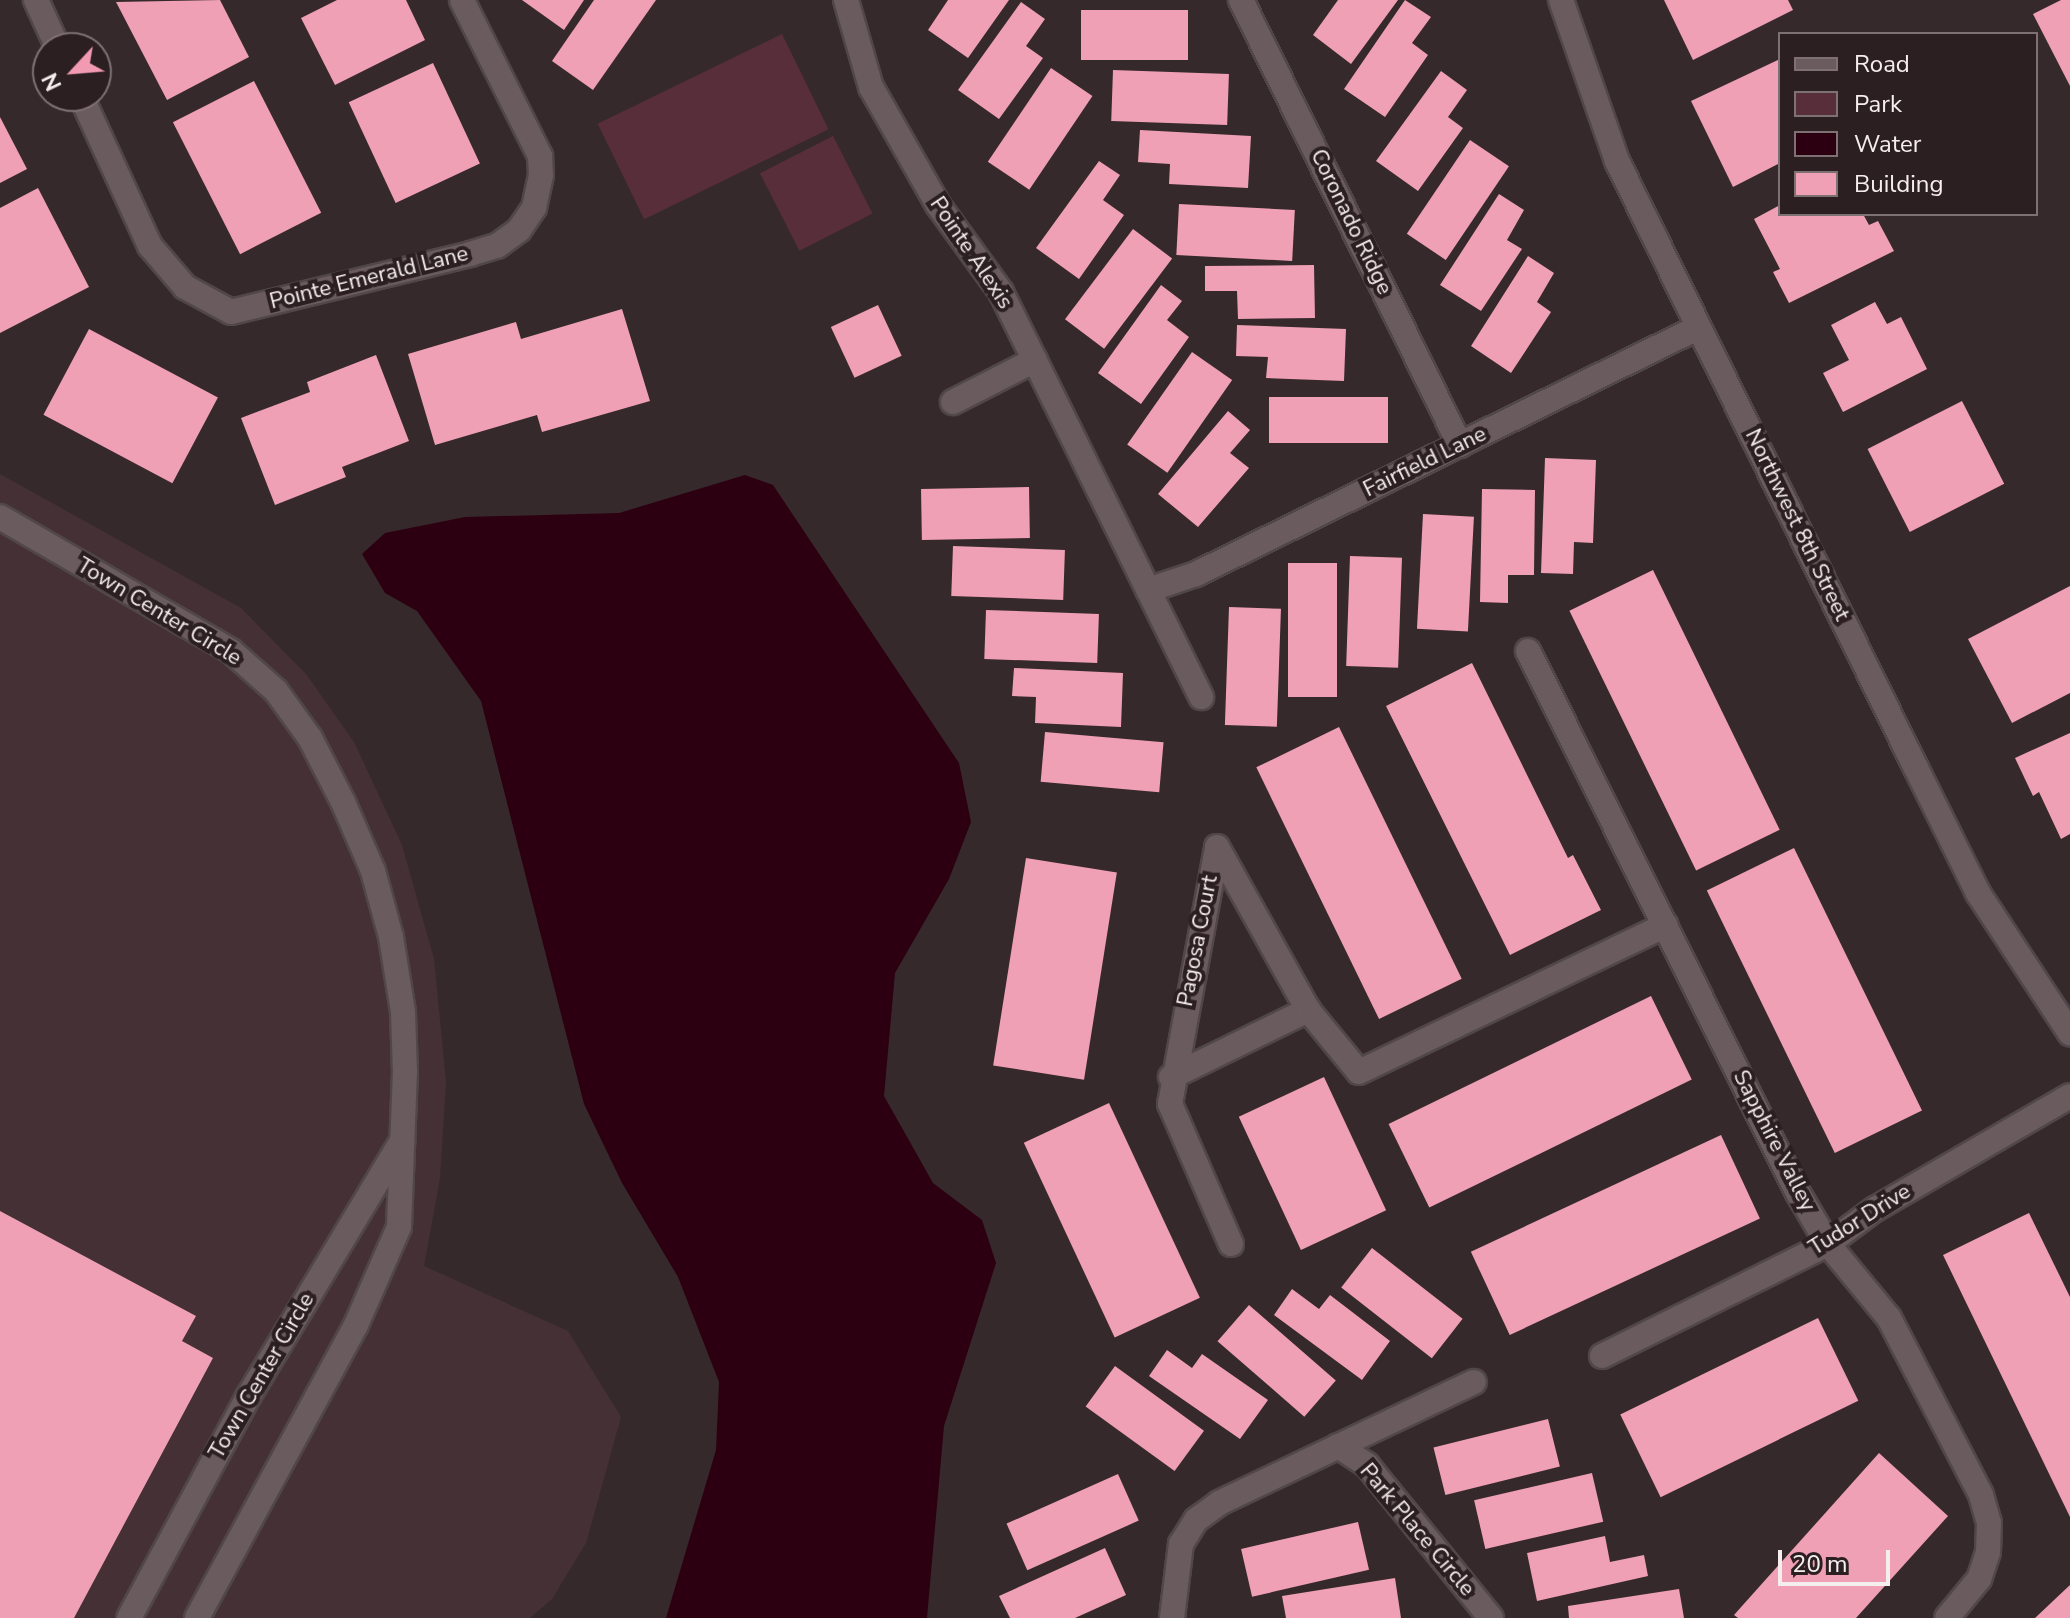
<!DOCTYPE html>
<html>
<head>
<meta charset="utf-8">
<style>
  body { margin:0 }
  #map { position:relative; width:2070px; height:1618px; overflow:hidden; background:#36292c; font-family:"Nunito Sans",sans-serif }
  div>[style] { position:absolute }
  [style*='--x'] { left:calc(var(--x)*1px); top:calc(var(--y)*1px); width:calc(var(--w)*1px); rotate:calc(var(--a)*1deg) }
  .built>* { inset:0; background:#443035 }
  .green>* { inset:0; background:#592e3b; transform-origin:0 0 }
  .water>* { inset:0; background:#2c0010 }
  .building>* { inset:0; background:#efa0b5; transform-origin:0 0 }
  .roads { filter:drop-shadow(2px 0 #514749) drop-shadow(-2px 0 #514749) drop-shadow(0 2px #514749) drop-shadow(0 -2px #514749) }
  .minor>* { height:24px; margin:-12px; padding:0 12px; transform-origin:12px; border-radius:12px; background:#695b5e }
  span { translate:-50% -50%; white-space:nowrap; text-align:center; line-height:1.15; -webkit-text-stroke:8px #2c1f22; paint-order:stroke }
  .street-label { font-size:22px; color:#f6edef }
  .legend { position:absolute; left:1778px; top:32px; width:260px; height:184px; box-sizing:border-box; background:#2c1f22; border:2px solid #7d7174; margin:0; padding:10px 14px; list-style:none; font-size:24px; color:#f6edef }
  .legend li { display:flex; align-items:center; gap:16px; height:40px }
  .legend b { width:40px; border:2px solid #7d7174 }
  .north { position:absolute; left:32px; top:32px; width:80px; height:80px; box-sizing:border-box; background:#2c1f22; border:2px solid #7d7174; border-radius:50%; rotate:244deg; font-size:22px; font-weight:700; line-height:32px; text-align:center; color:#f6edef }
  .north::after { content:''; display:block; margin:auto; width:28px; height:36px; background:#f19ab2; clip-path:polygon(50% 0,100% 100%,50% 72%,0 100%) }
  .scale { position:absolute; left:1778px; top:1550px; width:112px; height:36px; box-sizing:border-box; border:4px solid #f6edef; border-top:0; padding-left:10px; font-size:24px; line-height:28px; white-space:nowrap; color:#f6edef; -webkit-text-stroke:6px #2c1f22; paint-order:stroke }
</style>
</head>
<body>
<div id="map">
  <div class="built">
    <i style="clip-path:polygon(0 474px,241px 608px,306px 674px,354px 742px,402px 845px,434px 959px,446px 1082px,440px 1178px,424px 1266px,568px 1331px,621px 1417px,586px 1543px,552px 1599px,530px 1618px,0 1618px)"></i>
  </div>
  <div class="green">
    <i style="left:782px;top:34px;width:106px;height:205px;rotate:64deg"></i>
    <i style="left:833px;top:136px;width:87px;height:82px;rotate:63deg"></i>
  </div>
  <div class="water">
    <i style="clip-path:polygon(745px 475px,773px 485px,959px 763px,971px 822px,949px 879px,895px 973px,884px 1096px,933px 1183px,982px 1220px,996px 1263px,944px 1426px,927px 1618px,666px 1618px,716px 1450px,719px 1382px,678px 1277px,622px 1183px,584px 1104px,481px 701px,417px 611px,385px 593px,362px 554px,385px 533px,465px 517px,619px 513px)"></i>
  </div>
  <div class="building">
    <i style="clip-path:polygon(220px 0,249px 57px,167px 100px,116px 2px)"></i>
    <i style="clip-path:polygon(337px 0,406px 0,425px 40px,335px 85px,301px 18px)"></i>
    <i style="clip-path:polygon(522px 0,584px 0,564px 30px)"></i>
    <i style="clip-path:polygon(594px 0,656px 0,593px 90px,552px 61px)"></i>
    <i style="clip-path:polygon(948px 0,1009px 0,968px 58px,928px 30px)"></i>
    <i style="clip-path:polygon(1338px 0,1398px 0,1351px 64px,1313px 35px)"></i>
    <i style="clip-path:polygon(1405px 0,1431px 17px,1412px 43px,1428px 55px,1385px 117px,1344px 89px)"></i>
    <i style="clip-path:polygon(1664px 0,1788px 0,1793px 10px,1693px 60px)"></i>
    <i style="clip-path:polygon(2061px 0,2070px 0,2070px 86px,2033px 14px)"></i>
    <i style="clip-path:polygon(1021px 2px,1045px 19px,1026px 46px,1043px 58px,999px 119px,958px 90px)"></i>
    <i style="left:1081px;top:10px;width:107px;height:50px"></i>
    <i style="clip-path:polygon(1780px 59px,1780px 163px,1733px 187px,1691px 101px)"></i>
    <i style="left:433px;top:63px;width:111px;height:93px;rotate:65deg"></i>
    <i style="left:1051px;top:68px;width:50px;height:113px;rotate:34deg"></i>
    <i style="left:1113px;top:70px;width:116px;height:51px;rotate:2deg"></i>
    <i style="clip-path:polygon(1441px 71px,1467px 90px,1448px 117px,1463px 128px,1418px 191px,1376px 161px)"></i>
    <i style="left:254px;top:81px;width:148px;height:91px;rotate:63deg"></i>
    <i style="clip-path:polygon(0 117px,27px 169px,0 183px)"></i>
    <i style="clip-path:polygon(1140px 130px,1251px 136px,1248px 188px,1169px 184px,1170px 164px,1138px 162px)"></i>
    <i style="left:1470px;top:140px;width:47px;height:113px;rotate:34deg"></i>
    <i style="clip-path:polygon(1099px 161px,1120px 175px,1103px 200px,1124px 215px,1079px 279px,1036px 248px)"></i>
    <i style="clip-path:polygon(38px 188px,89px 287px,0 333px,0 208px)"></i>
    <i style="clip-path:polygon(1499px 194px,1524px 210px,1507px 240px,1522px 249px,1481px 311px,1440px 285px)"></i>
    <i style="left:1179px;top:204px;width:116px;height:51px;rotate:3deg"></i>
    <i style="clip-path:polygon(1780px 205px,1780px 214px,1863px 214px,1869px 225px,1878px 221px,1894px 251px,1789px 303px,1773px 272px,1780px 269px,1754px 219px)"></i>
    <i style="left:1133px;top:229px;width:49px;height:113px;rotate:37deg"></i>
    <i style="clip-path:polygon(1528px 256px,1554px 273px,1537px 302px,1551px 312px,1511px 373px,1471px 346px)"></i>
    <i style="clip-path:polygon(1314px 265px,1315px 318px,1238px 319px,1237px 291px,1205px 291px,1205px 266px)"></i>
    <i style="clip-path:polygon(1161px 285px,1182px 301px,1167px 320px,1189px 337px,1141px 404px,1098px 373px)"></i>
    <i style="clip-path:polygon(1875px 302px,1887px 324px,1901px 317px,1927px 369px,1843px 412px,1823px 373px,1849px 360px,1831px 325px)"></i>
    <i style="left:878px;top:305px;width:56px;height:52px;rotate:65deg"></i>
    <i style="clip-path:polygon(622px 309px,650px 401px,542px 432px,537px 415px,435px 445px,408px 354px,516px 322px,521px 339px)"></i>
    <i style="clip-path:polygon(1237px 325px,1346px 329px,1344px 381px,1266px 378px,1268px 357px,1236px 356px)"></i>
    <i style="left:89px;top:329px;width:146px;height:97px;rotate:28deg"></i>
    <i style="left:1192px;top:352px;width:49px;height:113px;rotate:35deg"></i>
    <i style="clip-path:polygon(376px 355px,409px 441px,342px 467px,346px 477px,275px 505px,241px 418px,310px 392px,307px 382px)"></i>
    <i style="left:1269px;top:397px;width:119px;height:46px"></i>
    <i style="left:1962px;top:401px;width:93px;height:106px;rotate:63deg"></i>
    <i style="clip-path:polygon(1228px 411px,1250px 430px,1230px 453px,1249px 468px,1198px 527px,1158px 494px)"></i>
    <i style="clip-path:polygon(1545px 458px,1596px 460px,1593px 543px,1574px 542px,1573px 574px,1541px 573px)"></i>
    <i style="left:1029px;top:487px;width:51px;height:108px;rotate:89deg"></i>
    <i style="clip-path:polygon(1482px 489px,1535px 490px,1534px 575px,1508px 575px,1508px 603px,1480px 602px)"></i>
    <i style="left:1423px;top:514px;width:51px;height:115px;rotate:3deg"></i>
    <i style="left:953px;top:546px;width:112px;height:50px;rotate:2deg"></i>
    <i style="left:1350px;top:556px;width:52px;height:110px;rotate:2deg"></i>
    <i style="left:1288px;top:563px;width:49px;height:134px"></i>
    <i style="left:1653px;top:570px;width:289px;height:93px;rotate:64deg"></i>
    <i style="clip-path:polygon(2070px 586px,2070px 693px,2012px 723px,1968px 639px)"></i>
    <i style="left:1229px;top:607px;width:52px;height:118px;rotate:2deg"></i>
    <i style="left:986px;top:610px;width:113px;height:49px;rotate:2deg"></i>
    <i style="clip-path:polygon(1472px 663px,1568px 858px,1573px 855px,1601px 910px,1510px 955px,1386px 706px)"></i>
    <i style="clip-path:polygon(1014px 668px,1123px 673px,1121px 727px,1035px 723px,1036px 697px,1012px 696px)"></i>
    <i style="left:1339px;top:727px;width:280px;height:92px;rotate:64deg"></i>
    <i style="left:1045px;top:732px;width:119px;height:50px;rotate:5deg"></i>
    <i style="clip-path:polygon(2070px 733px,2070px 834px,2061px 839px,2039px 792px,2033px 796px,2015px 758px)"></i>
    <i style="left:1794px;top:848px;width:292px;height:97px;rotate:64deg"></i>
    <i style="left:1026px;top:858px;width:92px;height:210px;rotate:9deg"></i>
    <i style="left:1651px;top:996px;width:93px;height:292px;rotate:64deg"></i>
    <i style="left:1324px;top:1077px;width:147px;height:94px;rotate:65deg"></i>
    <i style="left:1109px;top:1103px;width:215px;height:94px;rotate:65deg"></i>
    <i style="left:1721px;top:1135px;width:92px;height:276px;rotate:65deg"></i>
    <i style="clip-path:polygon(0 1211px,196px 1316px,182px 1341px,213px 1358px,74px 1618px,0 1618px)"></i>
    <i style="clip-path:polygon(2029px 1213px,2070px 1297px,2070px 1517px,1943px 1255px)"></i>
    <i style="left:1372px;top:1248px;width:115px;height:50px;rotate:38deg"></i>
    <i style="clip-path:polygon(1292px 1289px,1319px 1309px,1330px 1295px,1390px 1341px,1362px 1380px,1274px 1315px)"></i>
    <i style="left:1249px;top:1305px;width:115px;height:48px;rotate:41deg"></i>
    <i style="left:1818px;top:1318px;width:92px;height:220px;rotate:64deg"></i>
    <i style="clip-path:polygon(1167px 1350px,1192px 1368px,1202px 1354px,1268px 1400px,1240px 1439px,1149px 1376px)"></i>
    <i style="left:1115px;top:1366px;width:110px;height:50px;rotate:36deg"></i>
    <i style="left:1548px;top:1419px;width:49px;height:118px;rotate:76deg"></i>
    <i style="clip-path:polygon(1879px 1453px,1948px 1516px,1856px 1618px,1738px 1618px,1734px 1615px)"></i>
    <i style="left:1592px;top:1473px;width:50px;height:121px;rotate:77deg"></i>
    <i style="left:1118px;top:1474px;width:51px;height:122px;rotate:66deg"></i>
    <i style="left:1358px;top:1522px;width:49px;height:120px;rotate:77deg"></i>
    <i style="clip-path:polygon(1605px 1536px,1610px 1562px,1644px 1555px,1648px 1576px,1537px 1601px,1527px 1553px)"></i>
    <i style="clip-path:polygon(1105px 1548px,1126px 1595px,1075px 1618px,1010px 1618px,999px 1596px)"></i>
    <i style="clip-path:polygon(1395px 1578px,1401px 1618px,1286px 1618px,1282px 1596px)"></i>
    <i style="clip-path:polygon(2070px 1585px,2070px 1618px,2035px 1618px)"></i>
    <i style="clip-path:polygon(1679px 1589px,1684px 1618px,1569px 1618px,1568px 1606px)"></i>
  </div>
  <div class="roads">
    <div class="minor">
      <i style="--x:36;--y:0;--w:53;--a:65.4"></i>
      <i style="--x:846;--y:0;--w:91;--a:74"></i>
      <i style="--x:871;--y:87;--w:136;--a:60.4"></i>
      <i style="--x:938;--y:205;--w:107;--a:54.1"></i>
      <i style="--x:1001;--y:292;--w:452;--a:63.7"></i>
      <i style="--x:1241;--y:0;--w:496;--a:63.8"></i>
      <i style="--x:1561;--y:0;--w:170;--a:70.8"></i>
      <i style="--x:1617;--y:161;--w:677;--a:63.78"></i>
      <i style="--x:1916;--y:768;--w:140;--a:63.6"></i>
      <i style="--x:1978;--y:893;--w:168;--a:56.7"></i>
      <i style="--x:81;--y:96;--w:165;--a:65.3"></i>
      <i style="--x:150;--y:246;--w:54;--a:49.5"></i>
      <i style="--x:185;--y:287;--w:52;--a:28.5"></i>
      <i style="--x:231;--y:312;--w:246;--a:-13.6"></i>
      <i style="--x:470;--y:254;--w:28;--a:-17"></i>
      <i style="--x:497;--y:246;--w:27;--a:-36"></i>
      <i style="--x:519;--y:230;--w:27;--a:-56"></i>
      <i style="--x:534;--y:208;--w:34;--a:-78"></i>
      <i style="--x:541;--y:175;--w:19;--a:-93"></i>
      <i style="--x:540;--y:156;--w:174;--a:-116.6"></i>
      <i style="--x:953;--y:402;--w:92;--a:-27.1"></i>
      <i style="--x:0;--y:517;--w:267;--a:30.1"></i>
      <i style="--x:231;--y:651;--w:60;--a:41.6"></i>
      <i style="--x:276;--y:691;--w:58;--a:54.1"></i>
      <i style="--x:310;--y:738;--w:72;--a:62.7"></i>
      <i style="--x:343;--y:802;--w:75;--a:66.5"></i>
      <i style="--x:373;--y:871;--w:68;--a:74.7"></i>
      <i style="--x:391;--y:937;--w:76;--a:80.9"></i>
      <i style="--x:403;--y:1012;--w:59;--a:88.1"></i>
      <i style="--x:405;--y:1071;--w:156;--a:92.2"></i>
      <i style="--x:399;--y:1227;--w:107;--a:113.7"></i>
      <i style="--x:356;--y:1325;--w:333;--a:118.5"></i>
      <i style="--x:1148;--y:590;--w:51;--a:-18.4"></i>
      <i style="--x:1196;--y:574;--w:560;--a:-26.15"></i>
      <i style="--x:1528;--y:651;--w:606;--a:63.52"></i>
      <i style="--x:1798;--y:1193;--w:59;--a:59.5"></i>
      <i style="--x:1828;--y:1244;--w:96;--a:50.5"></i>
      <i style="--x:1889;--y:1318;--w:199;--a:62.5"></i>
      <i style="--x:1981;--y:1495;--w:29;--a:74"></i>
      <i style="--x:1989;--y:1523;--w:29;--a:92"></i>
      <i style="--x:1988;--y:1552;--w:28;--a:108"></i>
      <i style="--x:1979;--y:1579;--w:50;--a:129.4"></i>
      <i style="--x:1171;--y:1077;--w:153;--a:-26.1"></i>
      <i style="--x:1231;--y:1244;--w:153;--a:-113.5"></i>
      <i style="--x:1170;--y:1104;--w:261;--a:-79.6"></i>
      <i style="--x:1217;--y:847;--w:187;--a:60.8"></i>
      <i style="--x:1308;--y:1010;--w:80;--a:50.6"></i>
      <i style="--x:1359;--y:1072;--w:340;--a:-25.6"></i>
      <i style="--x:1602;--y:1356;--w:252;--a:-26.4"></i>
      <i style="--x:1828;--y:1244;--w:59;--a:-36.7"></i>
      <i style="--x:1875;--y:1209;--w:225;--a:-30.1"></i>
      <i style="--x:1338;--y:1446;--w:35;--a:33"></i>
      <i style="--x:1367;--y:1465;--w:197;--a:51"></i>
      <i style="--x:129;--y:1618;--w:251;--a:-61.7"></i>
      <i style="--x:248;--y:1397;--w:299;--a:-59"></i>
      <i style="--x:1172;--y:1618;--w:75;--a:-83.1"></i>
      <i style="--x:1181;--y:1544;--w:28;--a:-58"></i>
      <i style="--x:1196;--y:1520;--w:29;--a:-36"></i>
      <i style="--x:1219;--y:1503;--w:282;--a:-25.4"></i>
    </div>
  </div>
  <div class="street-label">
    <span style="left:1351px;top:222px;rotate:64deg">Coronado Ridge</span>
    <span style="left:971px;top:253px;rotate:56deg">Pointe Alexis</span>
    <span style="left:369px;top:278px;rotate:-14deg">Pointe Emerald Lane</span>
    <span style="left:1425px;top:462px;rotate:-26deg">Fairfield Lane</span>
    <span style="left:1797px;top:525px;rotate:64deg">Northwest 8th Street</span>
    <span style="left:159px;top:612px;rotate:31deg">Town Center Circle</span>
    <span style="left:1198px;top:941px;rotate:-79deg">Pagosa Court</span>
    <span style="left:1774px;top:1141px;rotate:63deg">Sapphire Valley</span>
    <span style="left:1860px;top:1220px;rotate:-32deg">Tudor Drive</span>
    <span style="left:262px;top:1376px;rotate:-60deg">Town Center Circle</span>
    <span style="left:1417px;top:1530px;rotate:50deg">Park Place Circle</span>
  </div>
  <ul class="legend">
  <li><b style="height:10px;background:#695b5e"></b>Road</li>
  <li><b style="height:22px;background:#592e3b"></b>Park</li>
  <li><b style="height:22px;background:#2c0010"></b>Water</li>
  <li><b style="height:22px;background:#efa0b5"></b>Building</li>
  </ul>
  <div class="north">N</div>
  <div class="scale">20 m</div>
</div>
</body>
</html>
